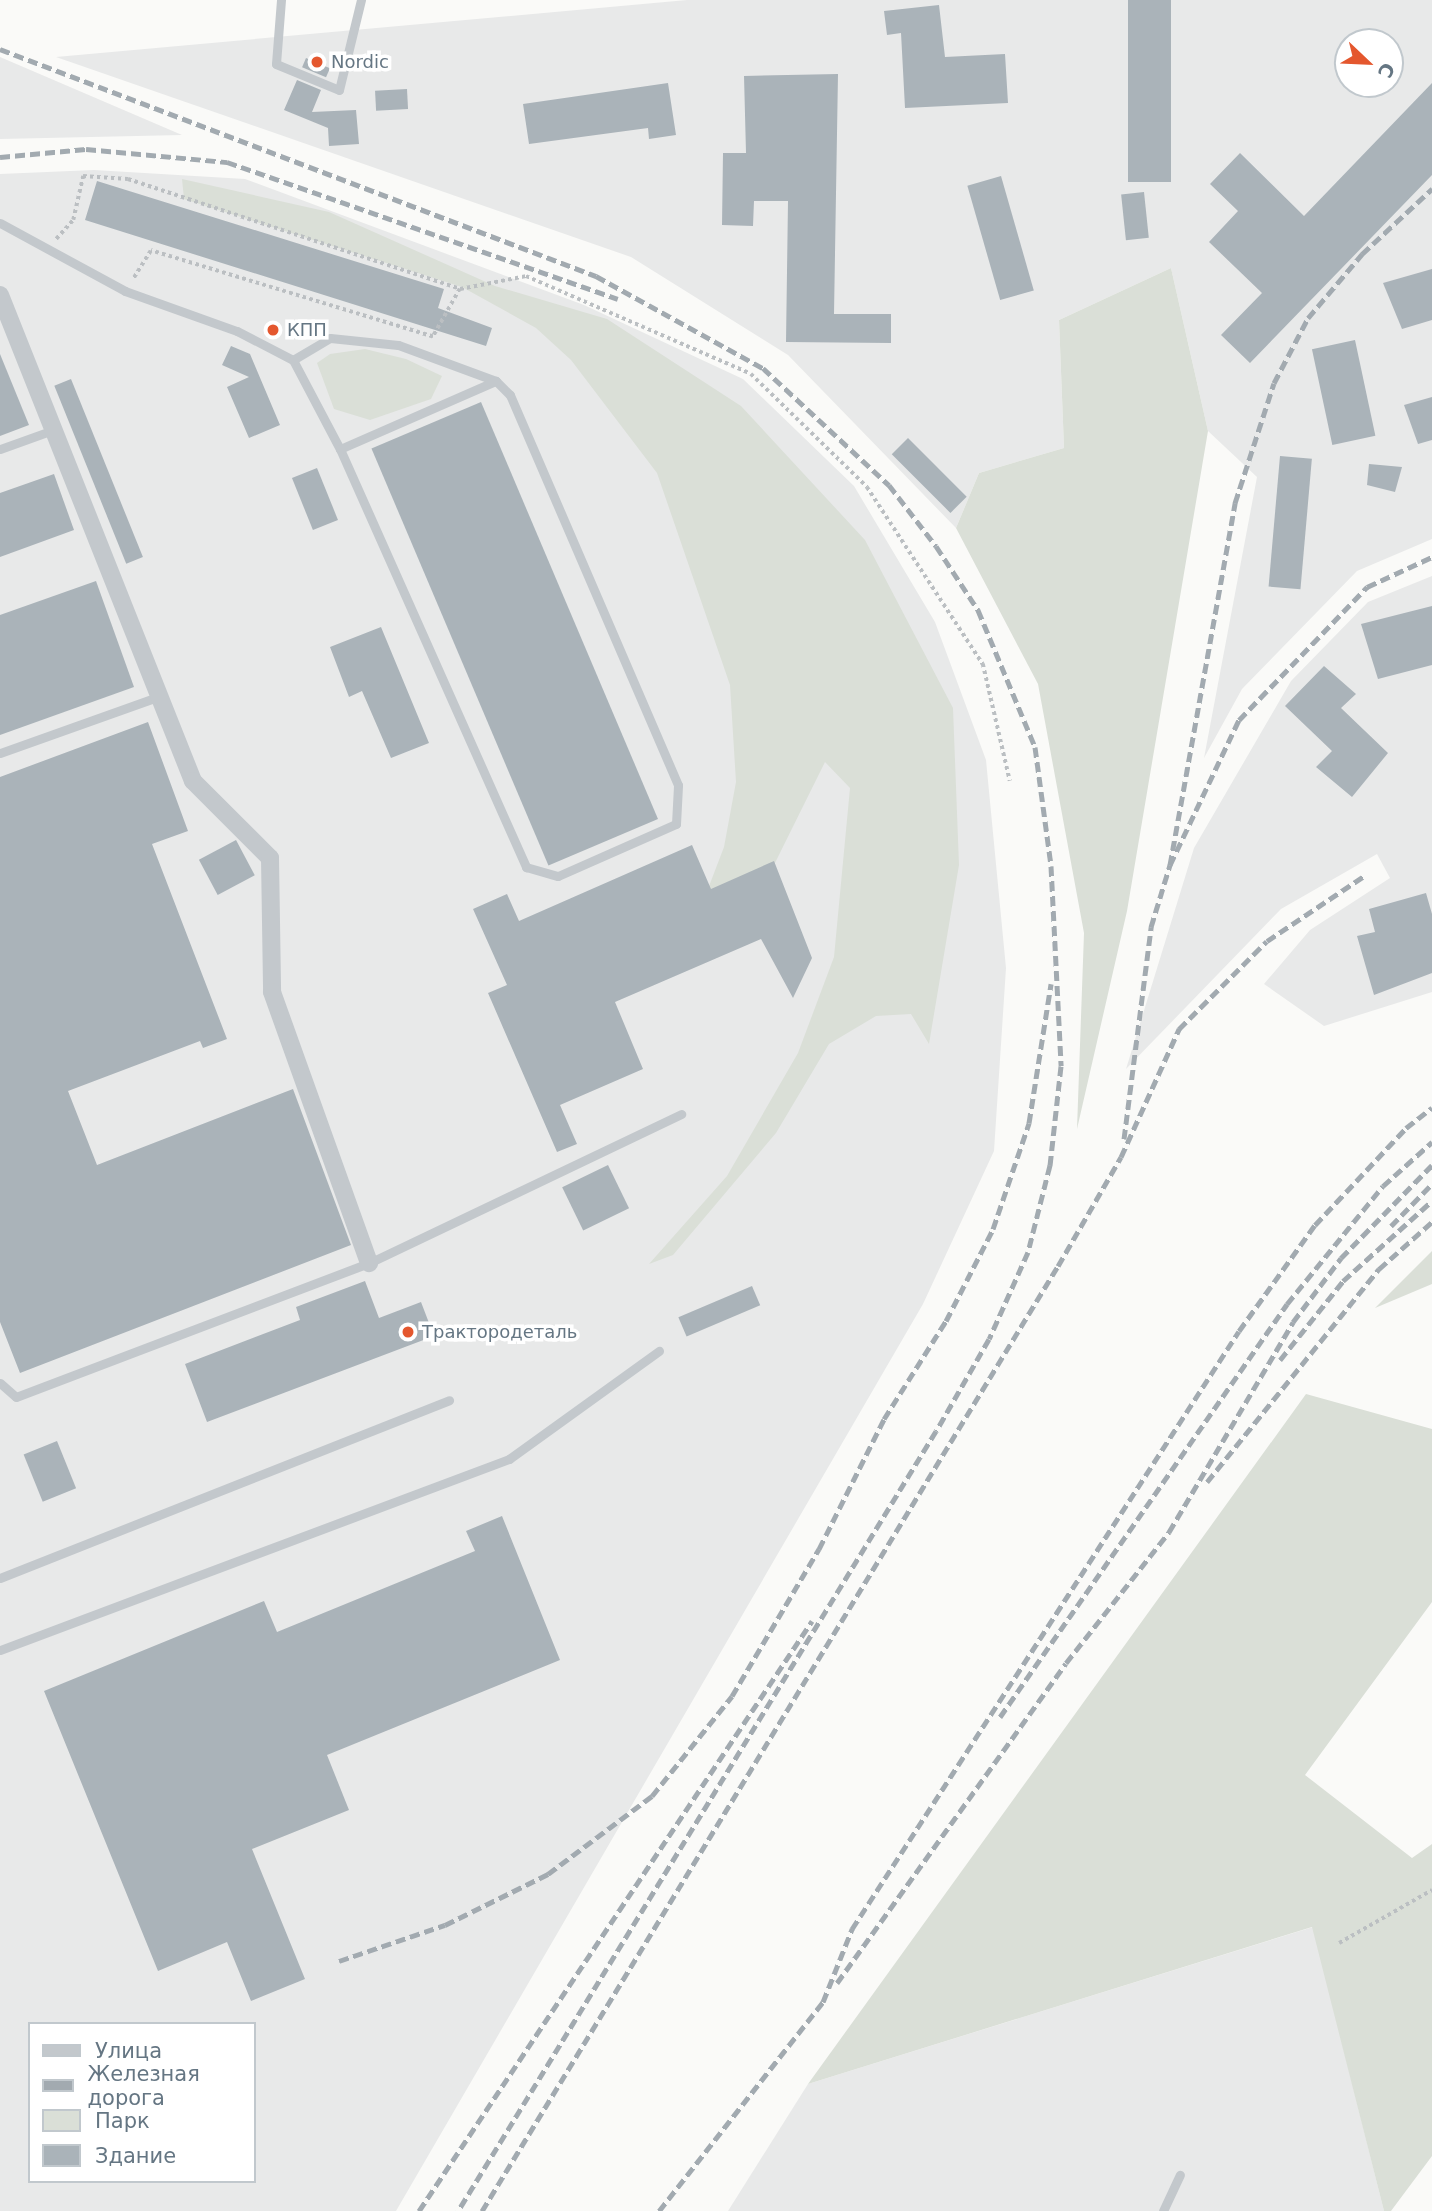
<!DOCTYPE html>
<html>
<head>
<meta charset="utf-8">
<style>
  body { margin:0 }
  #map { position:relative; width:1432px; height:2211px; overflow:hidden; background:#fafaf8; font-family:"DejaVu Sans",sans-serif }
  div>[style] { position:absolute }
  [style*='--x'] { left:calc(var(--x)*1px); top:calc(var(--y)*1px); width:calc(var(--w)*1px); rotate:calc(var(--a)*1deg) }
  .built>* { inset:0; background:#e8e9e9 }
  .green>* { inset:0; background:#dadfd7 }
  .building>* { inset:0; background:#aab3b9; transform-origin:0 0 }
  .path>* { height:3.5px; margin-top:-1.75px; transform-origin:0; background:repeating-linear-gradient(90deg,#bbbfc2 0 3.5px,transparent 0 7px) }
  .service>* { height:9px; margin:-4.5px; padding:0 4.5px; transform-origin:4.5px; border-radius:4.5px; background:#c3c8cc }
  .minor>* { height:18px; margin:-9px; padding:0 9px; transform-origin:9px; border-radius:9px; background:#c3c8cc }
  .rail>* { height:5px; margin-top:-2.5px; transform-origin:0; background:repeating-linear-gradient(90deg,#a2aab0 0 10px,transparent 0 15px) }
  .dots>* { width:19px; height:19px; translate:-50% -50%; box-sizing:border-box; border:4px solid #fff; border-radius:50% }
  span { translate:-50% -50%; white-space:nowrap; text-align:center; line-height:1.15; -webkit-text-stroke:7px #fff; paint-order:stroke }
  .poi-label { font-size:18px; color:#657683 }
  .left { translate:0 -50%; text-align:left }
  .legend { position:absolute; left:28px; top:2022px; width:228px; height:161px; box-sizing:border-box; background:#fff; border:2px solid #c1c8cd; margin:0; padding:9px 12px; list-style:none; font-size:21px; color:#657683 }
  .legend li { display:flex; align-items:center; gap:14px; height:35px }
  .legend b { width:35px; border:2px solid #c1c8cd }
  .north { position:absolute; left:1334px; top:28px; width:70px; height:70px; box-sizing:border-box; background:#fff; border:2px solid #c1c8cd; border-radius:50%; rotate:113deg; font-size:19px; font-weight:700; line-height:28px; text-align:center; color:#657683 }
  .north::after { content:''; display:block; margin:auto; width:24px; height:32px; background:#e4572e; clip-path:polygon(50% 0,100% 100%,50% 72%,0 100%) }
</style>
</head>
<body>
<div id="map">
  <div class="built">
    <i style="clip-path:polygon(evenodd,687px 0,1432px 0,1432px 539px,1357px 571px,1242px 689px,1204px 758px,1257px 477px,1208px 431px,1171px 268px,1059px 320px,1064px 448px,979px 473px,956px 528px,788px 355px,631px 257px,56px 57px,687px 0,1348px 42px,1390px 42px,1390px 84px,1348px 84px,1348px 42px)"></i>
    <i style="clip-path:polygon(0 57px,182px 135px,0 139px)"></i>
    <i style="clip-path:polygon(evenodd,94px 170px,245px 179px,584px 305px,743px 379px,854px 486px,935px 622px,986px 760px,1006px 968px,994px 1151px,923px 1304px,396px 2211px,0 2211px,0 174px,94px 170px,30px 2024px,254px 2024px,254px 2181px,30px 2181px,30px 2024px)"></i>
    <i style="clip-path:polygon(1432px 576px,1432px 992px,1324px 1026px,1264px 984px,1310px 930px,1390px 878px,1377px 854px,1281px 909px,1126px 1069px,1194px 848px,1291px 681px,1368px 602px)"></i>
    <i style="clip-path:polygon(1313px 1927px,1384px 2211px,728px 2211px,808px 2084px)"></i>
  </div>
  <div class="green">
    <i style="clip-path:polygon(182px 179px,329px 212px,495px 286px,607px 319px,741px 406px,865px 540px,953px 708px,959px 865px,929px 1044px,911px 1014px,876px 1016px,829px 1044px,776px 1133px,673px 1255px,649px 1264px,727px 1176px,798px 1053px,834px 957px,850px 788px,825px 762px,771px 871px,706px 894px,724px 847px,736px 782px,730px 685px,657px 473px,571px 360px,536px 328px,462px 287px,184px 199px)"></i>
    <i style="clip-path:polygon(1171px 268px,1208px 431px,1127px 911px,1077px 1129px,1084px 933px,1038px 684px,956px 528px,979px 473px,1064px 448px,1059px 320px)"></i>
    <i style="clip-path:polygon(365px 349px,406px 359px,442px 376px,431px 399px,370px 420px,334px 409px,317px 363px,330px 354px)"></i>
    <i style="clip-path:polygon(1432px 1251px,1432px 1284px,1375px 1308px)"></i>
    <i style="clip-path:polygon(1306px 1394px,1432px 1429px,1432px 1602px,1305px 1775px,1412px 1858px,1432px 1844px,1432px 2156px,1391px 2211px,1384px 2211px,1312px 1927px,808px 2084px)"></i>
  </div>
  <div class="building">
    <i style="left:1128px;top:0;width:43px;height:182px"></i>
    <i style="clip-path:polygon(939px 5px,945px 57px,1005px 54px,1008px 103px,905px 108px,901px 33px,887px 35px,884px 11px)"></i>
    <i style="left:306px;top:58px;width:26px;height:10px;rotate:23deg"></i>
    <i style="clip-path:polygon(838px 74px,834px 314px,891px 314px,891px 343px,786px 342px,788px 201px,754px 201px,753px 226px,722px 225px,723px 153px,746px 153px,744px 76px)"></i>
    <i style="clip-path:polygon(297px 80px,321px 90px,312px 112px,356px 110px,359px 144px,329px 146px,328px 128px,284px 110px)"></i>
    <i style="clip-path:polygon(668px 83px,676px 135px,649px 139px,648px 128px,529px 144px,523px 104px)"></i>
    <i style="clip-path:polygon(1432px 83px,1432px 175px,1250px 363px,1221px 335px,1262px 293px,1209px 242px,1238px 211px,1210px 184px,1240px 153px,1304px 216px)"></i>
    <i style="left:407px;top:89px;width:20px;height:32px;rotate:87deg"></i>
    <i style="left:1001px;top:176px;width:119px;height:35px;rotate:74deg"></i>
    <i style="clip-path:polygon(97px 181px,444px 289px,438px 308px,492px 328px,486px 346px,85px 220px)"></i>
    <i style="left:1144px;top:192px;width:46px;height:23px;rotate:84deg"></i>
    <i style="clip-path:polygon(1432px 269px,1432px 320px,1402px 329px,1383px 283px)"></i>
    <i style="left:1355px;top:340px;width:98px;height:44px;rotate:78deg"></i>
    <i style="clip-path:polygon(231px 346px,250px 354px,280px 425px,249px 438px,227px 387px,249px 377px,222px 365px)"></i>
    <i style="clip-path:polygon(0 354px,29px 425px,0 436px)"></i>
    <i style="left:71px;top:379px;width:192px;height:18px;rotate:68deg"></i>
    <i style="clip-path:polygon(1432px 397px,1432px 440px,1418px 444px,1404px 405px)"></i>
    <i style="left:481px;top:402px;width:453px;height:119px;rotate:67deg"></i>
    <i style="left:908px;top:438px;width:83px;height:23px;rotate:45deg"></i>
    <i style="left:1280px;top:456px;width:32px;height:131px;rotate:5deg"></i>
    <i style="clip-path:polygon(1369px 464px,1402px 467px,1395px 492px,1367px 485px)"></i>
    <i style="left:317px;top:468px;width:56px;height:27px;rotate:68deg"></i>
    <i style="clip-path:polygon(54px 474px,74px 530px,0 557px,0 493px)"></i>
    <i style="clip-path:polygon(96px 581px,134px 687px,0 735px,0 615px)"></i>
    <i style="clip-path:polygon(1432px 606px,1432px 665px,1378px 679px,1361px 624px)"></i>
    <i style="clip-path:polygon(381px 627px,429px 743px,391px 758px,362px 691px,349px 697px,330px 647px)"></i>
    <i style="clip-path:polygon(1324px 666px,1356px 694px,1341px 708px,1388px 753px,1352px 797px,1316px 767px,1332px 751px,1285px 706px)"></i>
    <i style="clip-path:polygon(148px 722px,188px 831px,152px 844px,227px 1039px,203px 1048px,200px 1041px,68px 1091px,97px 1165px,293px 1089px,351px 1245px,20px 1373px,0 1322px,0 777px)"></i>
    <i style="left:236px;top:840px;width:40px;height:42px;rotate:62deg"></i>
    <i style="clip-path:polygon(692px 845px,711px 889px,774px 861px,812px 958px,793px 998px,761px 939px,615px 1002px,643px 1069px,560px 1105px,577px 1144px,557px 1152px,488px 993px,507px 985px,473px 909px,507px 894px,519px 921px)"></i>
    <i style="clip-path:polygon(1426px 893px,1432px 914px,1432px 973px,1374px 995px,1357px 936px,1375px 932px,1369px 909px)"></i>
    <i style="left:608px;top:1165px;width:48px;height:51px;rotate:64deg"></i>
    <i style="clip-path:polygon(365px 1281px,379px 1318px,421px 1302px,434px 1336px,207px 1422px,185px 1364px,300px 1320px,296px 1307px)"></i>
    <i style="left:752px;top:1286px;width:21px;height:80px;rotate:67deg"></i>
    <i style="left:57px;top:1441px;width:51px;height:36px;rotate:68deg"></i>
    <i style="clip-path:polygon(502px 1516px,560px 1660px,327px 1755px,349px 1810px,252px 1849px,305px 1979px,251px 2001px,227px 1942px,158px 1971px,44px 1691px,264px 1601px,277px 1632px,475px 1551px,466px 1531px)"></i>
  </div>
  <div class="path">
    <i style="--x:56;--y:239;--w:25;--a:-48"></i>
    <i style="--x:73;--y:220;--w:45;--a:-77.2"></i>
    <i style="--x:83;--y:176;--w:45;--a:3.8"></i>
    <i style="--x:128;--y:179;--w:350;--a:18.3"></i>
    <i style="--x:460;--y:289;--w:55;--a:119.4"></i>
    <i style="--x:433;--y:337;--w:295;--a:-163"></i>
    <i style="--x:151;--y:251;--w:32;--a:122"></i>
    <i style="--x:460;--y:289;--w:67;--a:-11.1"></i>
    <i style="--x:526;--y:276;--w:245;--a:23.5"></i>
    <i style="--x:751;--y:374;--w:162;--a:44.2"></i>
    <i style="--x:867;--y:487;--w:212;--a:56.8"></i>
    <i style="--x:983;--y:664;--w:120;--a:77"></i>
    <i style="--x:1339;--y:1943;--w:107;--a:-29.7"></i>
  </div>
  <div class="service">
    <i style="--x:281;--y:0;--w:64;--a:94.5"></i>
    <i style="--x:276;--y:64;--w:68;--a:22.4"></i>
    <i style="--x:339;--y:90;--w:93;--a:-76.3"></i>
    <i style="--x:0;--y:223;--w:142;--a:28.5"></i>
    <i style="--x:125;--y:291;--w:119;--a:19.7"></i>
    <i style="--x:237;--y:331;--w:63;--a:27.4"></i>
    <i style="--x:293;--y:360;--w:101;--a:62.2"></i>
    <i style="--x:340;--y:449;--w:458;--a:66"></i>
    <i style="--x:526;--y:867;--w:33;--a:16"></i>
    <i style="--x:558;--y:876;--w:129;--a:-23.8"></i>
    <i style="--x:676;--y:824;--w:39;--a:-87"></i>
    <i style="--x:678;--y:785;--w:425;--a:-113.3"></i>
    <i style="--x:510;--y:395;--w:20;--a:-135"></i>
    <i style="--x:496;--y:381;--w:104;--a:-159.8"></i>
    <i style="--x:398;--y:345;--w:68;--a:-174.1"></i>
    <i style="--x:330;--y:338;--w:43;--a:149.3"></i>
    <i style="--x:0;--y:449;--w:56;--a:-19.7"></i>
    <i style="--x:340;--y:449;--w:170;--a:-23.6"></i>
    <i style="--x:0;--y:753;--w:167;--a:-19.6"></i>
    <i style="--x:0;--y:1383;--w:21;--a:41"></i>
    <i style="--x:16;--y:1397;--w:378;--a:-20.8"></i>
    <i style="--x:369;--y:1263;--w:346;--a:-25.5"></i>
    <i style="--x:0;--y:1578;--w:483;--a:-21.6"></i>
    <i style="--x:0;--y:1650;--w:544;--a:-20.57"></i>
    <i style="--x:509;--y:1459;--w:185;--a:-35.8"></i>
    <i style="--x:1163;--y:2211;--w:40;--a:-65"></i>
  </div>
  <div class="minor">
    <i style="--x:0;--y:295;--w:523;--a:68.34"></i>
    <i style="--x:193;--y:781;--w:109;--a:45"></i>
    <i style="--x:270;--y:858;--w:134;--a:89.1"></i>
    <i style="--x:272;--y:992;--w:288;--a:70.3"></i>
  </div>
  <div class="rail">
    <i style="--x:0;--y:49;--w:638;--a:20.85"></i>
    <i style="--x:596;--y:276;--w:191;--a:28.9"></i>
    <i style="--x:763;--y:368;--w:172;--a:42.9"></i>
    <i style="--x:889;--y:485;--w:77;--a:52.4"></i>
    <i style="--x:936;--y:546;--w:77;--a:56.7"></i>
    <i style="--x:978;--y:610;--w:148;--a:67.4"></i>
    <i style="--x:1035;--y:747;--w:120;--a:82.3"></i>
    <i style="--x:1051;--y:866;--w:200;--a:87.1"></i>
    <i style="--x:1061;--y:1066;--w:100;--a:96.3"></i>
    <i style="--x:1050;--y:1165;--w:90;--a:104.2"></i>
    <i style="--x:1028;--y:1252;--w:95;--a:114.1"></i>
    <i style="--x:989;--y:1339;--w:106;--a:119.9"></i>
    <i style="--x:936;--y:1431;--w:915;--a:121.5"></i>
    <i style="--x:0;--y:157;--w:86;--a:-5.3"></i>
    <i style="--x:86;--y:149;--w:142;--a:5.3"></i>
    <i style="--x:227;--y:162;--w:414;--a:19.3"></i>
    <i style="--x:1170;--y:865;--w:368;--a:-79.8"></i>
    <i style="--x:1235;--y:503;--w:126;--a:-72"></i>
    <i style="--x:1274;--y:383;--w:73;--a:-62.4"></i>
    <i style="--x:1308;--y:318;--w:84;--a:-49.8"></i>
    <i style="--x:1362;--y:254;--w:96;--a:-42.9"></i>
    <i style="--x:1124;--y:1139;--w:214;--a:-82.7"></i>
    <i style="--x:1151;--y:927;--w:65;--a:-73"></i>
    <i style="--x:1170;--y:865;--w:161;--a:-64.6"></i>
    <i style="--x:1239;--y:720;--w:185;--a:-46.1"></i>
    <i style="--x:1367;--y:587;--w:72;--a:-24.8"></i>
    <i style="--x:1391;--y:1226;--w:59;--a:-45.7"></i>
    <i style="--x:1280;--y:1360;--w:101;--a:-51.4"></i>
    <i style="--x:1343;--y:1281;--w:120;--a:-42"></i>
    <i style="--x:1207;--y:1482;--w:274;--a:-51.1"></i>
    <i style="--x:1379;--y:1269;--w:71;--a:-41.6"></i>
    <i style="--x:1000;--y:1717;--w:503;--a:-55.2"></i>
    <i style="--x:1287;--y:1304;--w:152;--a:-50.9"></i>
    <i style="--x:1383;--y:1186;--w:66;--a:-41.9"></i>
    <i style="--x:339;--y:1961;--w:112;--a:-18.8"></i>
    <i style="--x:445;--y:1925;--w:115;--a:-26.3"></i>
    <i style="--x:548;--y:1874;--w:130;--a:-36.9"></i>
    <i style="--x:652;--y:1796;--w:128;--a:-51.3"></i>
    <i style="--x:732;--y:1696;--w:171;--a:-59.4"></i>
    <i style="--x:819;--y:1549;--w:145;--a:-63.4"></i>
    <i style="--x:884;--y:1419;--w:116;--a:-57.7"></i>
    <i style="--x:946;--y:1321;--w:103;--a:-62.9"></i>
    <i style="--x:993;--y:1229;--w:112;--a:-71.2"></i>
    <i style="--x:1029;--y:1123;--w:141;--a:-81"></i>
    <i style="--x:837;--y:1983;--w:393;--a:-54.4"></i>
    <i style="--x:1066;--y:1663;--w:167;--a:-51.8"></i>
    <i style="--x:1169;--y:1532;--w:244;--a:-59.4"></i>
    <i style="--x:1293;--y:1322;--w:80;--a:-53.1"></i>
    <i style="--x:1341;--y:1258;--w:130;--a:-45.6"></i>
    <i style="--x:419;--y:2211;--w:709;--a:-56.33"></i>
    <i style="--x:482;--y:2211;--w:1107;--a:-58.64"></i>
    <i style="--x:1058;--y:1266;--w:126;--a:-60"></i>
    <i style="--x:1121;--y:1157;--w:141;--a:-65.6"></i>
    <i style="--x:1179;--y:1029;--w:124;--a:-45"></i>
    <i style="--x:1267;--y:941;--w:117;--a:-33.8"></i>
    <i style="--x:659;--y:2211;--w:266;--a:-51.9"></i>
    <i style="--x:823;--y:2002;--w:79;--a:-68.3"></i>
    <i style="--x:852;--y:1929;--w:712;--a:-57.09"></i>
    <i style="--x:1239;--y:1331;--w:130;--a:-54.4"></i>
    <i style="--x:1315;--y:1225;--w:133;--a:-46.8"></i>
    <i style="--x:1406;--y:1128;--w:33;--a:-38"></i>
  </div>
  <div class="dots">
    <i style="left:317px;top:62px;background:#e4572e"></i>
    <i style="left:273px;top:330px;background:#e4572e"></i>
    <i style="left:408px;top:1332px;background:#e4572e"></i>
  </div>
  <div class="poi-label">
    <span class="left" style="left:331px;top:62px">Nordic</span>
    <span class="left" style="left:287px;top:330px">КПП</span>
    <span class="left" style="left:422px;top:1332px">Трактородеталь</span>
  </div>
  <ul class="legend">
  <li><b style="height:9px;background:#c3c8cc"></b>Улица</li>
  <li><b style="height:9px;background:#a2aab0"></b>Железная дорога</li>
  <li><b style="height:19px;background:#dadfd7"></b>Парк</li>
  <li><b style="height:19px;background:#aab3b9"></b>Здание</li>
  </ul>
  <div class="north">С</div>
</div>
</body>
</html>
